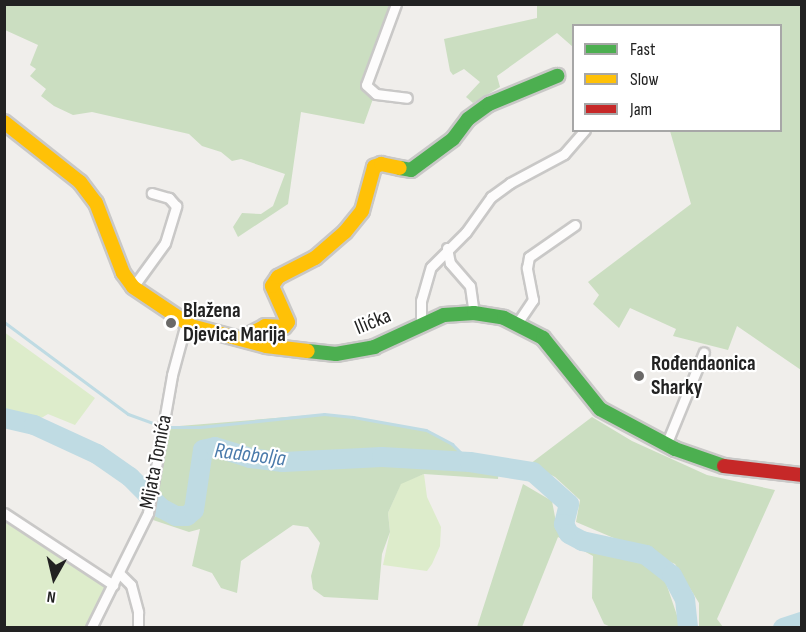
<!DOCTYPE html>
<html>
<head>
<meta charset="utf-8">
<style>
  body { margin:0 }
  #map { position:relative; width:806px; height:632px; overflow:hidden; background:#f0eeeb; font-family:"Sofia Sans Condensed",sans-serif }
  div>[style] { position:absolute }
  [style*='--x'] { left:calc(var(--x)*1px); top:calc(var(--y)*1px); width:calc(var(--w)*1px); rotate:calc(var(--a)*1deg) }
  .grass>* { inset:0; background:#ddeccb }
  .forest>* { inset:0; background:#cbdec1 }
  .stream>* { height:3px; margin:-1.5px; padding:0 1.5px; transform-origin:1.5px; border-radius:1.5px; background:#bfdbe3 }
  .river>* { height:20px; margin:-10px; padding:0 10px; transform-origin:10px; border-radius:10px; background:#bfdbe3 }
  .roads { filter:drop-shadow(2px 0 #c9c8c7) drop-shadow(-2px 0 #c9c8c7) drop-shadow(0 2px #c9c8c7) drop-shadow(0 -2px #c9c8c7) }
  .street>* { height:9px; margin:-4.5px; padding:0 4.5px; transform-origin:4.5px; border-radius:4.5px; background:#fdfcfc }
  .fast>* { height:14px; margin:-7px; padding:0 7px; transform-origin:7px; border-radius:7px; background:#4caf50 }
  .slow>* { height:14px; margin:-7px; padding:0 7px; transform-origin:7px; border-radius:7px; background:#ffc107 }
  .jam>* { height:14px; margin:-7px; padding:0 7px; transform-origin:7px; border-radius:7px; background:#c62828 }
  .dots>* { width:16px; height:16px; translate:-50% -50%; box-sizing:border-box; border:3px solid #fff; border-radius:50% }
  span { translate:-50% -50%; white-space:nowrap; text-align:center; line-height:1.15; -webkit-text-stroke:4.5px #fff; paint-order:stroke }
  .poi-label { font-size:21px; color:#222; font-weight:700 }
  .left { translate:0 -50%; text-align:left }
  .street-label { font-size:21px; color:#222 }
  .water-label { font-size:22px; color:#4a7aab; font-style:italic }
  .frame { position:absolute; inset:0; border:6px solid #222; pointer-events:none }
  .legend { position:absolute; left:572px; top:24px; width:210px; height:108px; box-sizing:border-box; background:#fff; border:2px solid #a7a7a7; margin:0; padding:8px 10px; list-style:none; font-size:18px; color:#222 }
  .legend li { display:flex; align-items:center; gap:12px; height:30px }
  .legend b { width:30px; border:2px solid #a7a7a7 }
  .north { position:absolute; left:24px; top:548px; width:60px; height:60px; -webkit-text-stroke:4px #fff; paint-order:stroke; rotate:188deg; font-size:16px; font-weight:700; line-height:24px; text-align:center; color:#222 }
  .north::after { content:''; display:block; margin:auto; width:21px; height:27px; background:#222; clip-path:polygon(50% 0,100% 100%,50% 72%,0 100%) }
</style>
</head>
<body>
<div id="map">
  <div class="grass">
    <i style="clip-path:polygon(4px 332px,95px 398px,75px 425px,48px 414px,38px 420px,5px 413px)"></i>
    <i style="clip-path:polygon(424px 474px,427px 497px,441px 527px,440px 546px,432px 564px,427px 571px,383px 565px,390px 532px,388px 513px,401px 483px)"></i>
    <i style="clip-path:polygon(4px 513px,113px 585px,91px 627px,5px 627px)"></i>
  </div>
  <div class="forest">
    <i style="clip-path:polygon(4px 5px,396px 5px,366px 85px,374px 96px,364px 124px,301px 112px,288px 204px,238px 237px,233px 227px,242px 213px,261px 214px,273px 206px,285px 174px,241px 159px,232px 161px,221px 152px,202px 146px,189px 134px,92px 112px,73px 115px,54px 106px,41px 96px,46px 89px,30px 76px,36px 69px,30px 65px,38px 45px,5px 30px)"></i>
    <i style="clip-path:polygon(537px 5px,801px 5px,801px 370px,737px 326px,728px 350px,673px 336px,676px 329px,630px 308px,619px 328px,593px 304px,599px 295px,588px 282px,691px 204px,670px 131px,780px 130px,780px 26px,574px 26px,573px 47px,557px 33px,497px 76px,500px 87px,473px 103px,466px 97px,480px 82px,464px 69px,453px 75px,450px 71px,444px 39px,537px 18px)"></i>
    <i style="clip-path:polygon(324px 414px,426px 430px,452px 444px,470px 462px,499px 466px,498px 479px,424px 474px,401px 484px,388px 513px,390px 532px,382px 554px,378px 600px,324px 597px,313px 589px,311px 576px,320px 543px,308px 527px,293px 525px,241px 561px,237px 593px,221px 588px,212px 573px,192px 566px,200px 529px,189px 532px,153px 520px,161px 508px,154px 501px,159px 493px,155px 481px,167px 427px)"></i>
    <i style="clip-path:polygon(592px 417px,632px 441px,707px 475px,775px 490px,717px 619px,723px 627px,699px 627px,699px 603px,675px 564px,576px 522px,580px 500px,555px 477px,530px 464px)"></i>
    <i style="clip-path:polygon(523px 484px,552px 501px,556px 522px,565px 537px,595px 550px,642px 562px,666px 583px,681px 627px,611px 627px,604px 624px,592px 598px,593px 556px,558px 537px,522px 627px,477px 627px)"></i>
  </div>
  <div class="stream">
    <i style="--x:4;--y:322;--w:154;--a:36.6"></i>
    <i style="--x:128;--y:414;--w:37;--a:20"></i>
    <i style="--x:163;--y:427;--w:37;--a:0"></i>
    <i style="--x:200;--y:427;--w:125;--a:-6"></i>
    <i style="--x:324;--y:414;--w:29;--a:6"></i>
    <i style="--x:353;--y:417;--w:74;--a:10.1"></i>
    <i style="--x:426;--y:430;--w:30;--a:28"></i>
    <i style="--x:452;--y:444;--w:25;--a:45"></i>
  </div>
  <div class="river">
    <i style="--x:4;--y:418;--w:31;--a:13"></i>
    <i style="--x:34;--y:425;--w:69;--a:24.7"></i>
    <i style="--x:97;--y:454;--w:40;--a:34.9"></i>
    <i style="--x:130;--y:477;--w:44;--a:45"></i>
    <i style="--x:161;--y:508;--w:17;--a:28"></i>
    <i style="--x:176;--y:516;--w:11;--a:0"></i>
    <i style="--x:187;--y:516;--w:9;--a:-41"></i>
    <i style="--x:194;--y:510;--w:61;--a:-81.5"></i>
    <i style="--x:203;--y:450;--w:12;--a:-14"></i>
    <i style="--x:215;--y:447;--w:37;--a:17"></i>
    <i style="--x:250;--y:458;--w:33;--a:7"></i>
    <i style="--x:283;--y:462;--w:99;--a:-2.9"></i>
    <i style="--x:382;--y:457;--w:88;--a:3.3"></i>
    <i style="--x:470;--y:462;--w:64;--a:9"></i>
    <i style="--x:533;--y:472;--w:48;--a:41.6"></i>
    <i style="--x:569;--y:504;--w:21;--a:104"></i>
    <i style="--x:564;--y:524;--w:11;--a:63"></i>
    <i style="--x:569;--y:534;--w:15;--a:28"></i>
    <i style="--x:582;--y:541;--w:66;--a:12.3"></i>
    <i style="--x:646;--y:555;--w:33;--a:38"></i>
    <i style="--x:672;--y:575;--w:27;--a:62"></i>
    <i style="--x:685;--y:599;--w:29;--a:84"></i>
    <i style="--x:783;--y:628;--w:20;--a:-18"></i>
  </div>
  <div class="roads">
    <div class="street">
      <i style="--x:396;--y:4;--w:86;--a:110.3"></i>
      <i style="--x:366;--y:85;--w:13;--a:42"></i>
      <i style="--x:376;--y:94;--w:31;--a:7"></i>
      <i style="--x:447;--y:248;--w:15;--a:79"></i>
      <i style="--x:450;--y:263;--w:30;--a:49"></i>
      <i style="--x:470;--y:286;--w:27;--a:82"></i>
      <i style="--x:133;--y:287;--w:54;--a:-54"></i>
      <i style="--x:165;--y:243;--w:39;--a:-73"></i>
      <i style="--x:176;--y:206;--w:11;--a:-131"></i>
      <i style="--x:169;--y:198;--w:18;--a:-164"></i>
      <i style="--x:518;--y:322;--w:27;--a:-56"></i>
      <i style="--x:533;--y:300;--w:33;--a:-101"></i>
      <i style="--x:527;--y:268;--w:11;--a:-80"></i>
      <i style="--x:529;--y:257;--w:56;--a:-34.8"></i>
      <i style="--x:421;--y:324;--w:23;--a:-90"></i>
      <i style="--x:421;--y:301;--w:35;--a:-74"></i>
      <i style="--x:431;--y:267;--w:49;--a:-45"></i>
      <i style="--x:466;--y:232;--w:43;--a:-54.5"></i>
      <i style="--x:491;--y:197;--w:24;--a:-36"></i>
      <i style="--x:510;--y:183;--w:61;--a:-28.2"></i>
      <i style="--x:564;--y:154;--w:32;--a:-49"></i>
      <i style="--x:666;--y:445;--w:100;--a:-67.8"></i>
      <i style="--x:4;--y:513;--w:131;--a:33.4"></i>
      <i style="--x:119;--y:573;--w:17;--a:45"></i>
      <i style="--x:131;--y:585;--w:28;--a:75"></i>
      <i style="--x:138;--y:612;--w:16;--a:90"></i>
      <i style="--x:91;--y:628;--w:128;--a:-63.6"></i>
      <i style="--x:148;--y:513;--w:140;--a:-80.1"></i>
      <i style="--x:172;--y:375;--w:54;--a:-74.9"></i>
    </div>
    <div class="fast">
      <i style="--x:400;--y:168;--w:11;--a:10"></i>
      <i style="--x:411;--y:170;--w:52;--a:-36.4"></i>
      <i style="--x:453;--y:139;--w:25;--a:-53"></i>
      <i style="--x:468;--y:119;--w:26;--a:-36"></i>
      <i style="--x:489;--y:104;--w:74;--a:-22.4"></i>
      <i style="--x:308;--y:351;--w:28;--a:6"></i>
      <i style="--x:336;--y:354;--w:39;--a:-10"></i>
      <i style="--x:374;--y:347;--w:77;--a:-24.6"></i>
      <i style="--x:444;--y:315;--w:30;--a:-4"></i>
      <i style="--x:474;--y:313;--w:30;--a:9"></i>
      <i style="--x:504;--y:318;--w:44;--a:27.1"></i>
      <i style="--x:543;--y:338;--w:91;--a:51.2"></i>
      <i style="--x:600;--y:409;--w:85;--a:28.1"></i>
      <i style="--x:675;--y:449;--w:52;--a:19.1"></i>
    </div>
    <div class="slow">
      <i style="--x:4;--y:122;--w:97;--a:38.3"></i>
      <i style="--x:80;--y:182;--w:26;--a:53"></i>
      <i style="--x:96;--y:203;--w:75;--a:68.9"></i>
      <i style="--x:123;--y:273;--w:17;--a:54"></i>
      <i style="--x:133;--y:287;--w:70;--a:33.9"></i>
      <i style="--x:191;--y:326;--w:78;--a:14.9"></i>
      <i style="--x:266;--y:346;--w:42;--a:6.8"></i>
      <i style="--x:241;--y:339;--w:27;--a:-28"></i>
      <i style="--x:265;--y:326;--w:19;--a:3"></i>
      <i style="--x:284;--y:327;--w:6;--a:-51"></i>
      <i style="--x:288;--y:322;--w:39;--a:-114"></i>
      <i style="--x:272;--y:286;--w:11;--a:-56"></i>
      <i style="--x:278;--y:277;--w:42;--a:-27.2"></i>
      <i style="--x:315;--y:258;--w:40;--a:-41"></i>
      <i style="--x:345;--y:232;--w:27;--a:-51"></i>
      <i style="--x:362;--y:211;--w:46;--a:-74.7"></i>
      <i style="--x:374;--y:167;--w:8;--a:-23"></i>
      <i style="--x:381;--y:164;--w:19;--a:12"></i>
    </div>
    <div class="jam">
      <i style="--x:724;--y:466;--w:79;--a:6.6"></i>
    </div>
  </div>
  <div class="dots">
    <i style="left:171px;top:323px;background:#6a6968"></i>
    <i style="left:639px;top:376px;background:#6a6968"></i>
  </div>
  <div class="poi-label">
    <span class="left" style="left:183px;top:323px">Blažena<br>Djevica Marija</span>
    <span class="left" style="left:651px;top:376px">Rođendaonica<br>Sharky</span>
  </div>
  <div class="street-label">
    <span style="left:373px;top:322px;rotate:-22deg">Ilićka</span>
    <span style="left:156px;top:462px;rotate:-79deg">Mijata Tomića</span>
  </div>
  <div class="water-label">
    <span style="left:250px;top:455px;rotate:7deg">Radobolja</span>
  </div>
  <div class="frame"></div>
  <ul class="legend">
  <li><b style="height:8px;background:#4caf50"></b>Fast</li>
  <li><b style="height:8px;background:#ffc107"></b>Slow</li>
  <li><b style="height:8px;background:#c62828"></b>Jam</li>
  </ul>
  <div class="north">N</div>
</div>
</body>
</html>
